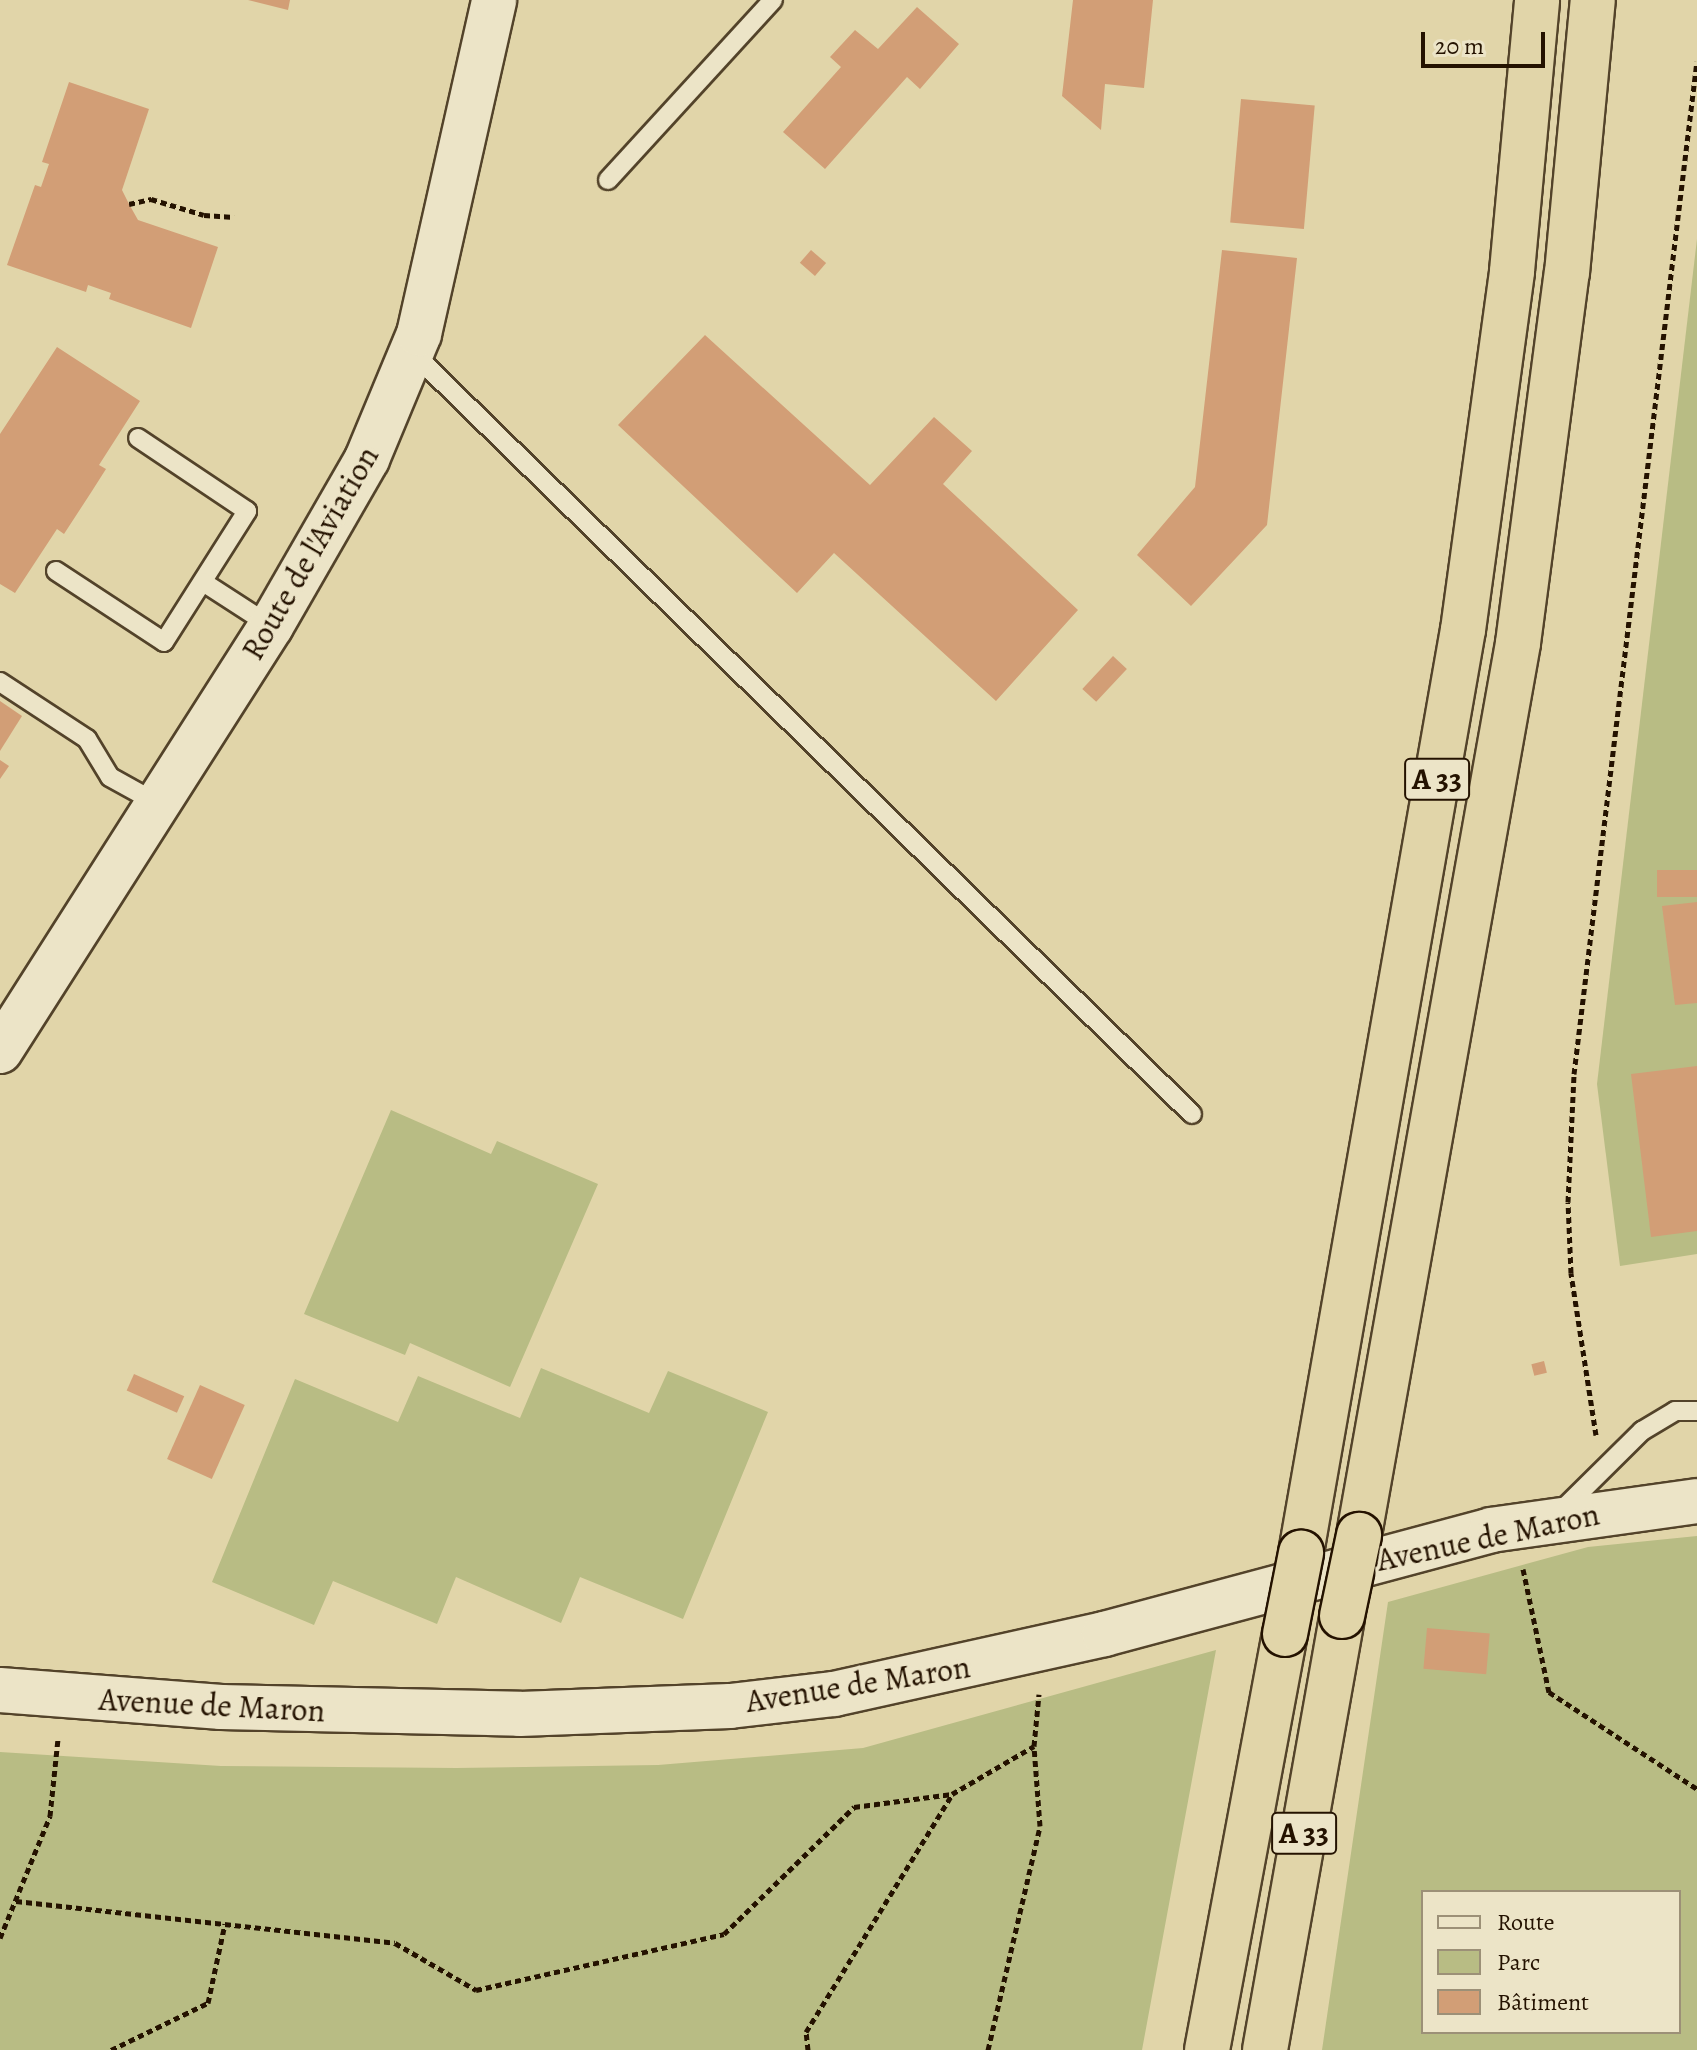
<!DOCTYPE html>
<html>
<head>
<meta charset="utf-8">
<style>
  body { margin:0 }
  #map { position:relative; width:1697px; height:2050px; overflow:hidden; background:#e1d5a9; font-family:Alegreya,serif }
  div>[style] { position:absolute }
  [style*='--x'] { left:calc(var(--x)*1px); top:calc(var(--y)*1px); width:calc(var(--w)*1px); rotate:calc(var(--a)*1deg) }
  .green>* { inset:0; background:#b8bc84 }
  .building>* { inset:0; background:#d29e76; transform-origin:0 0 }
  .path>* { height:5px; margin-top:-2.5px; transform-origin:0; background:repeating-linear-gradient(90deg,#241200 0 6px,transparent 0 10px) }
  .roads { filter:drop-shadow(2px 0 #53432a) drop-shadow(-2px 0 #53432a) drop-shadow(0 2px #53432a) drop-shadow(0 -2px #53432a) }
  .lane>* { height:18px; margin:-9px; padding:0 9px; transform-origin:9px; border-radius:9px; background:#ece4c7 }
  .secondary>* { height:44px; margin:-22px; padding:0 22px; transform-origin:22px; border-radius:22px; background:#ece4c7 }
  .highway>* { height:44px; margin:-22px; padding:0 22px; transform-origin:22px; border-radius:22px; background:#e1d5a9 }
  .bridges { filter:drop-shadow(2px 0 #241200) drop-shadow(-2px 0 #241200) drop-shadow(0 2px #241200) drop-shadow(0 -2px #241200) }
  .highway-bridge>* { height:44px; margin:-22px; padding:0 22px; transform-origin:22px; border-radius:22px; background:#e1d5a9 }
  span { translate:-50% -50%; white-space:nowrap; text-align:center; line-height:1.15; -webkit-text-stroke:7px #ece4c7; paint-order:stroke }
  .shield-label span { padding:2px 6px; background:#ece4c7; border:2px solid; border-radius:6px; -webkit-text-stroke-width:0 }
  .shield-label { font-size:30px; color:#241200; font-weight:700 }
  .street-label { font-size:32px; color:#241200 }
  .legend { position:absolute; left:1421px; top:1890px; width:260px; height:144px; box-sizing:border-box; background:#ece4c7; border:2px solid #9c9077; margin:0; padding:10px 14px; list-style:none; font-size:24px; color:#241200 }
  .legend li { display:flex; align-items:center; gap:16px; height:40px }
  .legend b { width:40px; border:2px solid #9c9077 }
  .scale { position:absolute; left:1421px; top:32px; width:124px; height:36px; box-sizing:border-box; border:4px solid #241200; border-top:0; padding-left:10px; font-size:24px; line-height:28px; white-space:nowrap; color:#241200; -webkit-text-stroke:6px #ece4c7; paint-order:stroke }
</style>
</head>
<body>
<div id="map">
  <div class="green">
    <i style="clip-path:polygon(1697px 239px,1697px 1254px,1620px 1266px,1597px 1084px)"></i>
    <i style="clip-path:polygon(391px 1110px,491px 1154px,497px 1141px,598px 1184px,510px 1387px,410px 1343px,405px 1355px,304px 1314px)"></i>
    <i style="clip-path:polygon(541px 1368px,649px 1413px,668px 1371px,768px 1412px,683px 1619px,580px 1577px,561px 1623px,456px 1577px,437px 1624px,333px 1581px,314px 1625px,212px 1582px,295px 1379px,398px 1422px,418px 1376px,520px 1418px)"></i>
    <i style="clip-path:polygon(evenodd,1697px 1536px,1697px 2050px,1322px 2050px,1388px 1602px,1588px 1547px,1697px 1536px,1423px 1892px,1679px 1892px,1679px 2032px,1423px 2032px,1423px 1892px)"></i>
    <i style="clip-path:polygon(1216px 1650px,1142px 2050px,0 2050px,0 1752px,221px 1766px,456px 1768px,658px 1765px,863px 1748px)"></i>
  </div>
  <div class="building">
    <i style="clip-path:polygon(248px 0,290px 0,288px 10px)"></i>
    <i style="clip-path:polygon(1073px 0,1153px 0,1144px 88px,1105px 84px,1101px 130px,1062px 96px)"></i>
    <i style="clip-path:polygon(917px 7px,959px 44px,920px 89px,907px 77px,825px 169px,783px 132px,841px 67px,830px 57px,855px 30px,878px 49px)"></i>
    <i style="clip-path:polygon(69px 82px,149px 109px,122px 190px,129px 204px,138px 220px,218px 247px,191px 328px,109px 299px,111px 293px,88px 285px,86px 292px,7px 265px,35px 185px,41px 187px,49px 164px,42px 162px)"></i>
    <i style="left:1241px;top:99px;width:74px;height:124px;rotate:5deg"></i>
    <i style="left:811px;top:250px;width:20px;height:17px;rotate:41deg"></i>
    <i style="clip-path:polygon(1222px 250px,1297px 258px,1267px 525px,1191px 606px,1137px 555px,1195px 487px)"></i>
    <i style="clip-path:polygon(705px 335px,870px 485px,934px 417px,972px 451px,943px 484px,1078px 610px,996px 701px,834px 553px,797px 593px,618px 425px)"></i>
    <i style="clip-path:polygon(57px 347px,140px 401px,99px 465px,106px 469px,92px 491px,64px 534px,57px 529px,15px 593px,0 584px,0 434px)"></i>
    <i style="left:1113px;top:656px;width:19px;height:45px;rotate:43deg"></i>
    <i style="clip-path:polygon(0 701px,22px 716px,0 751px)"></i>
    <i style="clip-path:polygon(0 760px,9px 766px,0 779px)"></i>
    <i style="left:1697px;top:870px;width:27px;height:40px;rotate:90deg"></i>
    <i style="clip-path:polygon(1697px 902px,1697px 1003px,1675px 1005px,1662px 906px)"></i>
    <i style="clip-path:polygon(1697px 1066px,1697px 1231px,1651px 1237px,1631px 1074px)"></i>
    <i style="left:1544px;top:1361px;width:12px;height:13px;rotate:76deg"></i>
    <i style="left:134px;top:1374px;width:55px;height:18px;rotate:24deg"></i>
    <i style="left:200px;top:1385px;width:49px;height:81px;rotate:24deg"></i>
    <i style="left:1427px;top:1628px;width:63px;height:41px;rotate:5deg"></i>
  </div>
  <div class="path">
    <i style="--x:129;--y:204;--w:23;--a:-13"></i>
    <i style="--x:151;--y:199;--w:55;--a:16.8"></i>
    <i style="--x:204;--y:215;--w:30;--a:4"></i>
    <i style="--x:1596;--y:1435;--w:164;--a:-98.8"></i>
    <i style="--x:1571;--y:1273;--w:71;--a:-92.4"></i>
    <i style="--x:1568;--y:1202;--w:128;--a:-87.3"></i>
    <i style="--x:1574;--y:1074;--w:1020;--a:-83.08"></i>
    <i style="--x:1523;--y:1569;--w:126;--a:78.1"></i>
    <i style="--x:1549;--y:1692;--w:177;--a:33.2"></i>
    <i style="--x:16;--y:1901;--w:381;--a:6.3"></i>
    <i style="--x:395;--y:1943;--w:94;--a:30.1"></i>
    <i style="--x:476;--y:1990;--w:254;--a:-12.7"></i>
    <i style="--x:724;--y:1934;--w:182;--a:-44.3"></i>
    <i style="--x:854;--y:1807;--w:99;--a:-7.6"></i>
    <i style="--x:952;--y:1794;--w:95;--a:-30.3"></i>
    <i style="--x:0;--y:1938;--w:132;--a:-67.7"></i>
    <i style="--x:50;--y:1816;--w:78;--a:-84.1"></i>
    <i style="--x:111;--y:2050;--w:108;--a:-25.9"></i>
    <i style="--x:208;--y:2003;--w:81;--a:-77.9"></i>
    <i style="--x:808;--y:2050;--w:18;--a:-96"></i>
    <i style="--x:806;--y:2032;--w:278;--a:-58.4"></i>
    <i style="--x:988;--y:2050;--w:230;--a:-76.9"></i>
    <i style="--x:1040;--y:1826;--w:80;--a:-94.3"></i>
    <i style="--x:1034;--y:1746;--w:52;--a:-84.5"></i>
  </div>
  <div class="roads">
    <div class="lane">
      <i style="--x:608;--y:180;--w:244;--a:-47.5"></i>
      <i style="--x:413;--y:353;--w:1089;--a:44.33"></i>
      <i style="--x:56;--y:571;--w:129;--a:33.3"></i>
      <i style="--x:164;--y:642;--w:155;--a:-57.6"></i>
      <i style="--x:247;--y:511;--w:131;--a:-146.2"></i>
      <i style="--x:203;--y:582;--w:81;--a:32.9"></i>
      <i style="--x:0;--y:682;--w:104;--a:33.2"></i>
      <i style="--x:87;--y:739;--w:44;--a:58.8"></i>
      <i style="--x:110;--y:777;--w:56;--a:28.9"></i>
      <i style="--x:1557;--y:1515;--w:120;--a:-44.7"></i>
      <i style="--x:1642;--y:1431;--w:39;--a:-31"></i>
      <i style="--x:1675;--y:1411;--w:22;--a:0"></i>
    </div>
    <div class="secondary">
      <i style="--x:0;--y:1051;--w:504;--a:-57.48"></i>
      <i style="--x:271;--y:626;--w:193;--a:-60.1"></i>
      <i style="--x:367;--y:459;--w:135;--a:-67.4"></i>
      <i style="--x:419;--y:334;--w:342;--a:-77.3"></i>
      <i style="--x:0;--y:1690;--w:222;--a:4.4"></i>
      <i style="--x:221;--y:1707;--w:299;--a:1.3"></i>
      <i style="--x:520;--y:1714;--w:210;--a:-2.2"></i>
      <i style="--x:730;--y:1706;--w:105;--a:-6.6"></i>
      <i style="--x:834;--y:1694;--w:277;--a:-12.5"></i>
      <i style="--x:1104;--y:1634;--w:401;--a:-15"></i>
      <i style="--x:1491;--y:1530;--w:208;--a:-8"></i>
    </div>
    <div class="highway">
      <i style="--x:1359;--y:1535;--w:906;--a:-79.89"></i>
      <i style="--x:1518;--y:643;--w:373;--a:-82.5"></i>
      <i style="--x:1567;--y:273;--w:274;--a:-84.6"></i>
      <i style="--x:1301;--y:1553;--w:937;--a:-80.05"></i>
      <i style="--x:1463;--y:630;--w:362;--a:-82.2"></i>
      <i style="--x:1512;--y:271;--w:272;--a:-84.7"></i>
      <i style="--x:1207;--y:2050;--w:423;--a:-79.4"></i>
      <i style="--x:1265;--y:2050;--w:441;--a:-79.9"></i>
    </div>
  </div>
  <div class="bridges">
    <div class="highway-bridge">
      <i style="--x:1342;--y:1616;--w:83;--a:-78.1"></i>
      <i style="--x:1285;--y:1634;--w:83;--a:-78.8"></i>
    </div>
  </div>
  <div class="shield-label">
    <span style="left:1437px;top:779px">A 33</span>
    <span style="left:1304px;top:1833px">A 33</span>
  </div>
  <div class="street-label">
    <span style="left:310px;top:553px;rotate:-60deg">Route de l'Aviation</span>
    <span style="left:1488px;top:1537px;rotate:-12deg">Avenue de Maron</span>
    <span style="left:858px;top:1684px;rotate:-9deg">Avenue de Maron</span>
    <span style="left:212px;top:1705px;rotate:3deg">Avenue de Maron</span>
  </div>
  <ul class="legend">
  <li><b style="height:10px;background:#ece4c7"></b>Route</li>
  <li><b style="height:22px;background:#b8bc84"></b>Parc</li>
  <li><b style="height:22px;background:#d29e76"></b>Bâtiment</li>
  </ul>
  <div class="scale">20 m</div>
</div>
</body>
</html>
